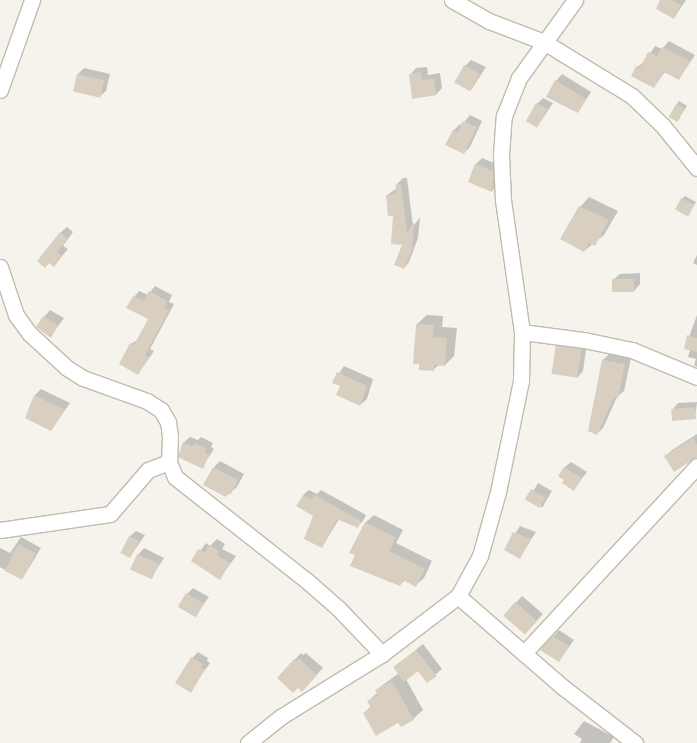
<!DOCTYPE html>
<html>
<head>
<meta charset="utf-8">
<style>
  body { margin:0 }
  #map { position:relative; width:697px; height:743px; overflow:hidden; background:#f6f3ec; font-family:"Space Grotesk",sans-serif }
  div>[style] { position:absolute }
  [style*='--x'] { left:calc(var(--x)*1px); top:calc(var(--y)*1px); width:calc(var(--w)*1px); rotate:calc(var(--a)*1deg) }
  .shadow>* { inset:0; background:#0003; transform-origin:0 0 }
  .building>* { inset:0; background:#d8cfc1; transform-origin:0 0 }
  .roads { filter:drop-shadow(1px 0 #c2bbae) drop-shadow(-1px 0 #c2bbae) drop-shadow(0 1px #c2bbae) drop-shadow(0 -1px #c2bbae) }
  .street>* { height:15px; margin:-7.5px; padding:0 7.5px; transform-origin:7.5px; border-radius:7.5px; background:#fff }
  span { translate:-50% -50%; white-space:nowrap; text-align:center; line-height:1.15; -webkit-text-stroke:3px #fff; paint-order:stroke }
</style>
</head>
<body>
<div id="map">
  <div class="shadow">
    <i style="clip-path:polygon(661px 0,686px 0,674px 18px)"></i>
    <i style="clip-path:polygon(669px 41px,695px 55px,679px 79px,665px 72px,654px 87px,637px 67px,645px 61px,655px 46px,662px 49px)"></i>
    <i style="clip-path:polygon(471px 60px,486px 67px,471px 90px,465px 66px)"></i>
    <i style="clip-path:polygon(427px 67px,428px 75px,440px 73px,442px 88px,436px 95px,410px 75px,416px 68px)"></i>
    <i style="clip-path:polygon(84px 68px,110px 74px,106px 91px,99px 97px,74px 91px,78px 74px)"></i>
    <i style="clip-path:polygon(562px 74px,591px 92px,578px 112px,556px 81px)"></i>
    <i style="clip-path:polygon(543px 98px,553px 103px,537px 127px,537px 104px)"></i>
    <i style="clip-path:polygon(679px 101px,687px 106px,677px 121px,677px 104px)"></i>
    <i style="clip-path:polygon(470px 115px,482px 121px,470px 147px,464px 153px,447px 145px,454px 130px,460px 124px,462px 125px)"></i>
    <i style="clip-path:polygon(482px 158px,499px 165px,498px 185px,492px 191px,469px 181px,476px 164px)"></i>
    <i style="clip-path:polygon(403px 178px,407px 178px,413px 226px,420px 218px,418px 238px,409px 262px,404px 268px,404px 244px,387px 195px,396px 189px,397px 184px)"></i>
    <i style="clip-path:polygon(685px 196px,696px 202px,688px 215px,682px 199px)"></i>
    <i style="clip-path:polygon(589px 197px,618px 211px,604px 235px,584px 251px,580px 207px)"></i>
    <i style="clip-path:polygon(67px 227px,73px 232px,63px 246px,68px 249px,54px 266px,60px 233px)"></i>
    <i style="clip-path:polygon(697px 255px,697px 265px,693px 263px)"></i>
    <i style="clip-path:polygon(640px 273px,640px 284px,634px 291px,613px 280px,620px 274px)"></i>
    <i style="clip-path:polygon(155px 286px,172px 295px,169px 302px,174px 304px,150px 349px,154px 351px,138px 374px,131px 344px,139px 339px,149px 319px,134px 297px,139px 291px,148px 295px)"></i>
    <i style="clip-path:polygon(50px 310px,64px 318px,51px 336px,44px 317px)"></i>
    <i style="clip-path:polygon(427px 315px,443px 316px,442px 327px,457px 328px,454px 356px,445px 365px,439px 365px,433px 370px,420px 363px,417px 324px)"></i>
    <i style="clip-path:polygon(697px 315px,697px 367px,694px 365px,696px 359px,688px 357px,690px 350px,685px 348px)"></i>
    <i style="clip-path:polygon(563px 340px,587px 343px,583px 371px,577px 378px,557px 346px)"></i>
    <i style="clip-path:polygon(609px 354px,631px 358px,624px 391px,617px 397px,603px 428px,597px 434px,603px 360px)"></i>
    <i style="clip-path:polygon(344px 366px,373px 379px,367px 399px,360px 405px,341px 386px,333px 382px)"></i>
    <i style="clip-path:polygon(41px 389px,70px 403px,51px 430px,26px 418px,35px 395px)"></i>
    <i style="clip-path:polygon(697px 402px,695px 418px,672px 410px,678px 403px)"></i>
    <i style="clip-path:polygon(697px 434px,697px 456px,666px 456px,672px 450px)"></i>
    <i style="clip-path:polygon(190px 437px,198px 440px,201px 437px,213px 443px,211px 447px,214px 449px,202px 467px,183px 443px)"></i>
    <i style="clip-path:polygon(220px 461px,244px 474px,237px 487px,226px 496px,214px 467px)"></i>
    <i style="clip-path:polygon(571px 462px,587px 472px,573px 490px,564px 468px)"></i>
    <i style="left:538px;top:483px;width:16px;height:19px;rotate:30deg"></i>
    <i style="clip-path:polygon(309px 490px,317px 494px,321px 490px,366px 515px,363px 521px,358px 526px,339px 519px,322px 547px,314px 515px,303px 495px)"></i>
    <i style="clip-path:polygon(374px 515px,403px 530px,396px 543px,432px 561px,424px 578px,416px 585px,405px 580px,400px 585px,351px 552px,366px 522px)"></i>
    <i style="clip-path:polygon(520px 526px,536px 532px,520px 557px,505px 550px)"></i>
    <i style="clip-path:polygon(136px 531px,145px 535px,130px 557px,129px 537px)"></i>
    <i style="clip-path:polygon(21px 537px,41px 548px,22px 579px,0 567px,0 548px,10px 553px)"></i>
    <i style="clip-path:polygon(217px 539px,225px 544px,222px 549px,236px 556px,220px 578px,193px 561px,206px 543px,210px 546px)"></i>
    <i style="clip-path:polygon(144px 548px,164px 558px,151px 578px,138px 555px)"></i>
    <i style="clip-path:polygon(193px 588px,209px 597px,195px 616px,187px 594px)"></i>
    <i style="clip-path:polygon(522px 596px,543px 614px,532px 626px,505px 615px)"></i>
    <i style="clip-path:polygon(559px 630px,574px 640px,559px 661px,542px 649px)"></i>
    <i style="clip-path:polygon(423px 644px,442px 669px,427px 682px,418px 670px,406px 679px,423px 710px,413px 719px,398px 722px,364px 713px,371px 706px,368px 701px,377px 693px,376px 690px,399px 673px,394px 668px)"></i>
    <i style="clip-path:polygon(198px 652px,208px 658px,207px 661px,210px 663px,190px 691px,192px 658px)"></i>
    <i style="clip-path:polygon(301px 653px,303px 655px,306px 653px,323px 668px,308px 684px,278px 678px)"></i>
    <i style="clip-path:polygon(584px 721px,614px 737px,610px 743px,580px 743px,582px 739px,574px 734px)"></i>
  </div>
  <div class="building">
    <i style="clip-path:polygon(660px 0,672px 0,681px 5px,674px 19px,656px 9px)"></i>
    <i style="clip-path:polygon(662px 47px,690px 61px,679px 80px,664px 72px,654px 88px,631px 76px,636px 66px,640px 68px,648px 52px,657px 56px)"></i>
    <i style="left:464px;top:65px;width:18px;height:20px;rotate:29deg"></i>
    <i style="clip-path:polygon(420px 72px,422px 80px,434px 79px,437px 95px,412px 99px,409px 74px)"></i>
    <i style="left:77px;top:74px;width:28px;height:18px;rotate:13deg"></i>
    <i style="clip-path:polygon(555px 80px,586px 99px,578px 113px,546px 97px)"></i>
    <i style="left:536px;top:103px;width:13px;height:21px;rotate:29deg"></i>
    <i style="left:676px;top:104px;width:10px;height:15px;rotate:29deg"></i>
    <i style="clip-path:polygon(463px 121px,477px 127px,464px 154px,445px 145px,453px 130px,458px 132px)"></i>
    <i style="clip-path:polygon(475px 164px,493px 171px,492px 192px,468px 182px)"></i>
    <i style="clip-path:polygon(396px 184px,401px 184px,407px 233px,414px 222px,412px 250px,404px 269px,394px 265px,402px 245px,391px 244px,393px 216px,388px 216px,386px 195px,395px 194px)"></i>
    <i style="left:681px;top:198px;width:15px;height:13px;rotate:28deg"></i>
    <i style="clip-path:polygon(579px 206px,609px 220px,595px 246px,589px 243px,584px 252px,560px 239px)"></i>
    <i style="clip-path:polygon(60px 232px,68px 239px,57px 252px,62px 256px,54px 267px,49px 263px,45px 268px,37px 261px)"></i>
    <i style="left:634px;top:279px;width:13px;height:22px;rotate:90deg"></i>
    <i style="clip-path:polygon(149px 291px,167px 301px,164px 308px,169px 310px,145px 355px,149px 357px,138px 375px,119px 364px,130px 343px,134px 345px,148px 319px,126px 308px,133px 296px,143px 301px)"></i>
    <i style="clip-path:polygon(43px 316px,58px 325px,51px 338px,36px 327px)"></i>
    <i style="clip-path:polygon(416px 324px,434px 325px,433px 337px,447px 338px,445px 366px,434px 365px,434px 371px,419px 370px,419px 364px,413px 364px)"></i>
    <i style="clip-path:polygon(687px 335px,697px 338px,697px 352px,684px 349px)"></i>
    <i style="left:556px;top:345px;width:26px;height:29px;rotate:9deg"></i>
    <i style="clip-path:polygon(602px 360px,625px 364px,618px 398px,614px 397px,597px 435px,588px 431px)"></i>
    <i style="clip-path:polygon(337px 372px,367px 386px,360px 406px,336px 395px,340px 386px,332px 383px)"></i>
    <i style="clip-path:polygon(34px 395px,65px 410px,51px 431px,25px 418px)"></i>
    <i style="left:695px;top:407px;width:12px;height:24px;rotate:85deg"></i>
    <i style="clip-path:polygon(693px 438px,697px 445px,697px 457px,674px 472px,664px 456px)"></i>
    <i style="clip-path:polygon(183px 442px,192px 447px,194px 443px,207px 449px,205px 453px,209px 455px,203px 469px,178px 457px)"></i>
    <i style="clip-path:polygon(213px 467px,238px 480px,231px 494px,228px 493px,226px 497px,203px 485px)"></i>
    <i style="clip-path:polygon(564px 467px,582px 478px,574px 491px,562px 483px,564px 480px,558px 476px)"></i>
    <i style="left:531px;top:489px;width:17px;height:12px;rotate:31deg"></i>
    <i style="clip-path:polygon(303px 495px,312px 500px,315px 495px,361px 521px,358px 528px,337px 519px,322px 548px,304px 539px,313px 516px,296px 506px)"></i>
    <i style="clip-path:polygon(365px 522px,396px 538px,389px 551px,425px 569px,416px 587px,403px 580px,400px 586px,350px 566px,355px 555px,349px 553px)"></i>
    <i style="clip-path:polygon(513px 532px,531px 539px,520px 559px,504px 550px)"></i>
    <i style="left:129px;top:536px;width:11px;height:19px;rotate:27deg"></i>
    <i style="left:18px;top:544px;width:20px;height:30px;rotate:27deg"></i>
    <i style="clip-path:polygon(209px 545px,219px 551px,217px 555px,230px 563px,220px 580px,191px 561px,198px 549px,205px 552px)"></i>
    <i style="left:137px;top:554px;width:24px;height:17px;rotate:24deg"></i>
    <i style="left:186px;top:593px;width:21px;height:16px;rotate:31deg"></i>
    <i style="left:515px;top:602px;width:29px;height:18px;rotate:41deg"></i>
    <i style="clip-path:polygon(552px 636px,569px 646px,559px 662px,540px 650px)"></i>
    <i style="clip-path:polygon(416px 650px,437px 676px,427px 683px,418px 671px,404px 682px,393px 667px)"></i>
    <i style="clip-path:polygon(191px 657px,203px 664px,201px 667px,205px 669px,191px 693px,175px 683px)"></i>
    <i style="clip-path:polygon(299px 658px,317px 675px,302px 692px,298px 688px,293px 693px,277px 678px,294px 659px,296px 661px)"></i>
    <i style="clip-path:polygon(392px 681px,414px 720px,401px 727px,398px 723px,376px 736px,363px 713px,371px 708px,367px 701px,378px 695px,375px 690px)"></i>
  </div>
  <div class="roads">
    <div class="street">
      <i style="--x:452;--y:0;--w:43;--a:29.6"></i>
      <i style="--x:489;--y:21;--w:59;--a:20.9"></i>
      <i style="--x:544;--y:42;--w:103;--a:31.5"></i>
      <i style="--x:632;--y:96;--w:43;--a:44.1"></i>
      <i style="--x:663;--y:126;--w:54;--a:51"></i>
      <i style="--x:0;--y:90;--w:96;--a:-70.4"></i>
      <i style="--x:0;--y:267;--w:51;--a:71.6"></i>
      <i style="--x:16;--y:315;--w:24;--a:54"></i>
      <i style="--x:30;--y:334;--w:50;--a:42.6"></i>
      <i style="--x:67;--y:368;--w:19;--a:32"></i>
      <i style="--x:83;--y:378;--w:68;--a:19.8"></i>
      <i style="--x:147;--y:401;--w:17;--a:33"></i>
      <i style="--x:161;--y:410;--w:14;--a:60"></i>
      <i style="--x:168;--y:422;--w:14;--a:82"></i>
      <i style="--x:170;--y:436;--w:26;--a:92"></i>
      <i style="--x:169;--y:462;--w:16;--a:68"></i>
      <i style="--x:175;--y:477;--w:167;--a:38.2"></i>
      <i style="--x:306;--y:580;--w:43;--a:41.2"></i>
      <i style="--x:338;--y:608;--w:64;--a:46.3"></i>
      <i style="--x:522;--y:332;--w:63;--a:7.4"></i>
      <i style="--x:584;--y:340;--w:49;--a:11.8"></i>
      <i style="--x:632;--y:350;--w:70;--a:22.6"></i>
      <i style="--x:0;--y:530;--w:111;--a:-8.3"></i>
      <i style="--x:110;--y:514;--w:58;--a:-49.2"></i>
      <i style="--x:148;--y:470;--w:22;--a:-21"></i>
      <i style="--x:458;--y:596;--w:140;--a:41"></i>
      <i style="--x:564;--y:688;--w:90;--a:37.8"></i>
      <i style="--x:524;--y:653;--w:255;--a:-47.2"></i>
      <i style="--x:248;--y:743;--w:43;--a:-38.5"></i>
      <i style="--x:282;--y:716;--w:118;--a:-31.8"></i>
      <i style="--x:382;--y:654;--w:96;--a:-37.3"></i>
      <i style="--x:458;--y:596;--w:46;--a:-61.2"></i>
      <i style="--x:480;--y:556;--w:66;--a:-74.3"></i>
      <i style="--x:498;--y:492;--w:113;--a:-78.3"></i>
      <i style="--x:521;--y:381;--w:49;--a:-88.8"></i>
      <i style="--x:522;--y:332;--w:133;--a:-98.2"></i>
      <i style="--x:503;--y:200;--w:45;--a:-92.5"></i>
      <i style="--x:501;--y:155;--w:39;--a:-86"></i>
      <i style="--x:504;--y:116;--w:41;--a:-68.5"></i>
      <i style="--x:519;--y:78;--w:96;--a:-54.3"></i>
    </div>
  </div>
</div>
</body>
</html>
